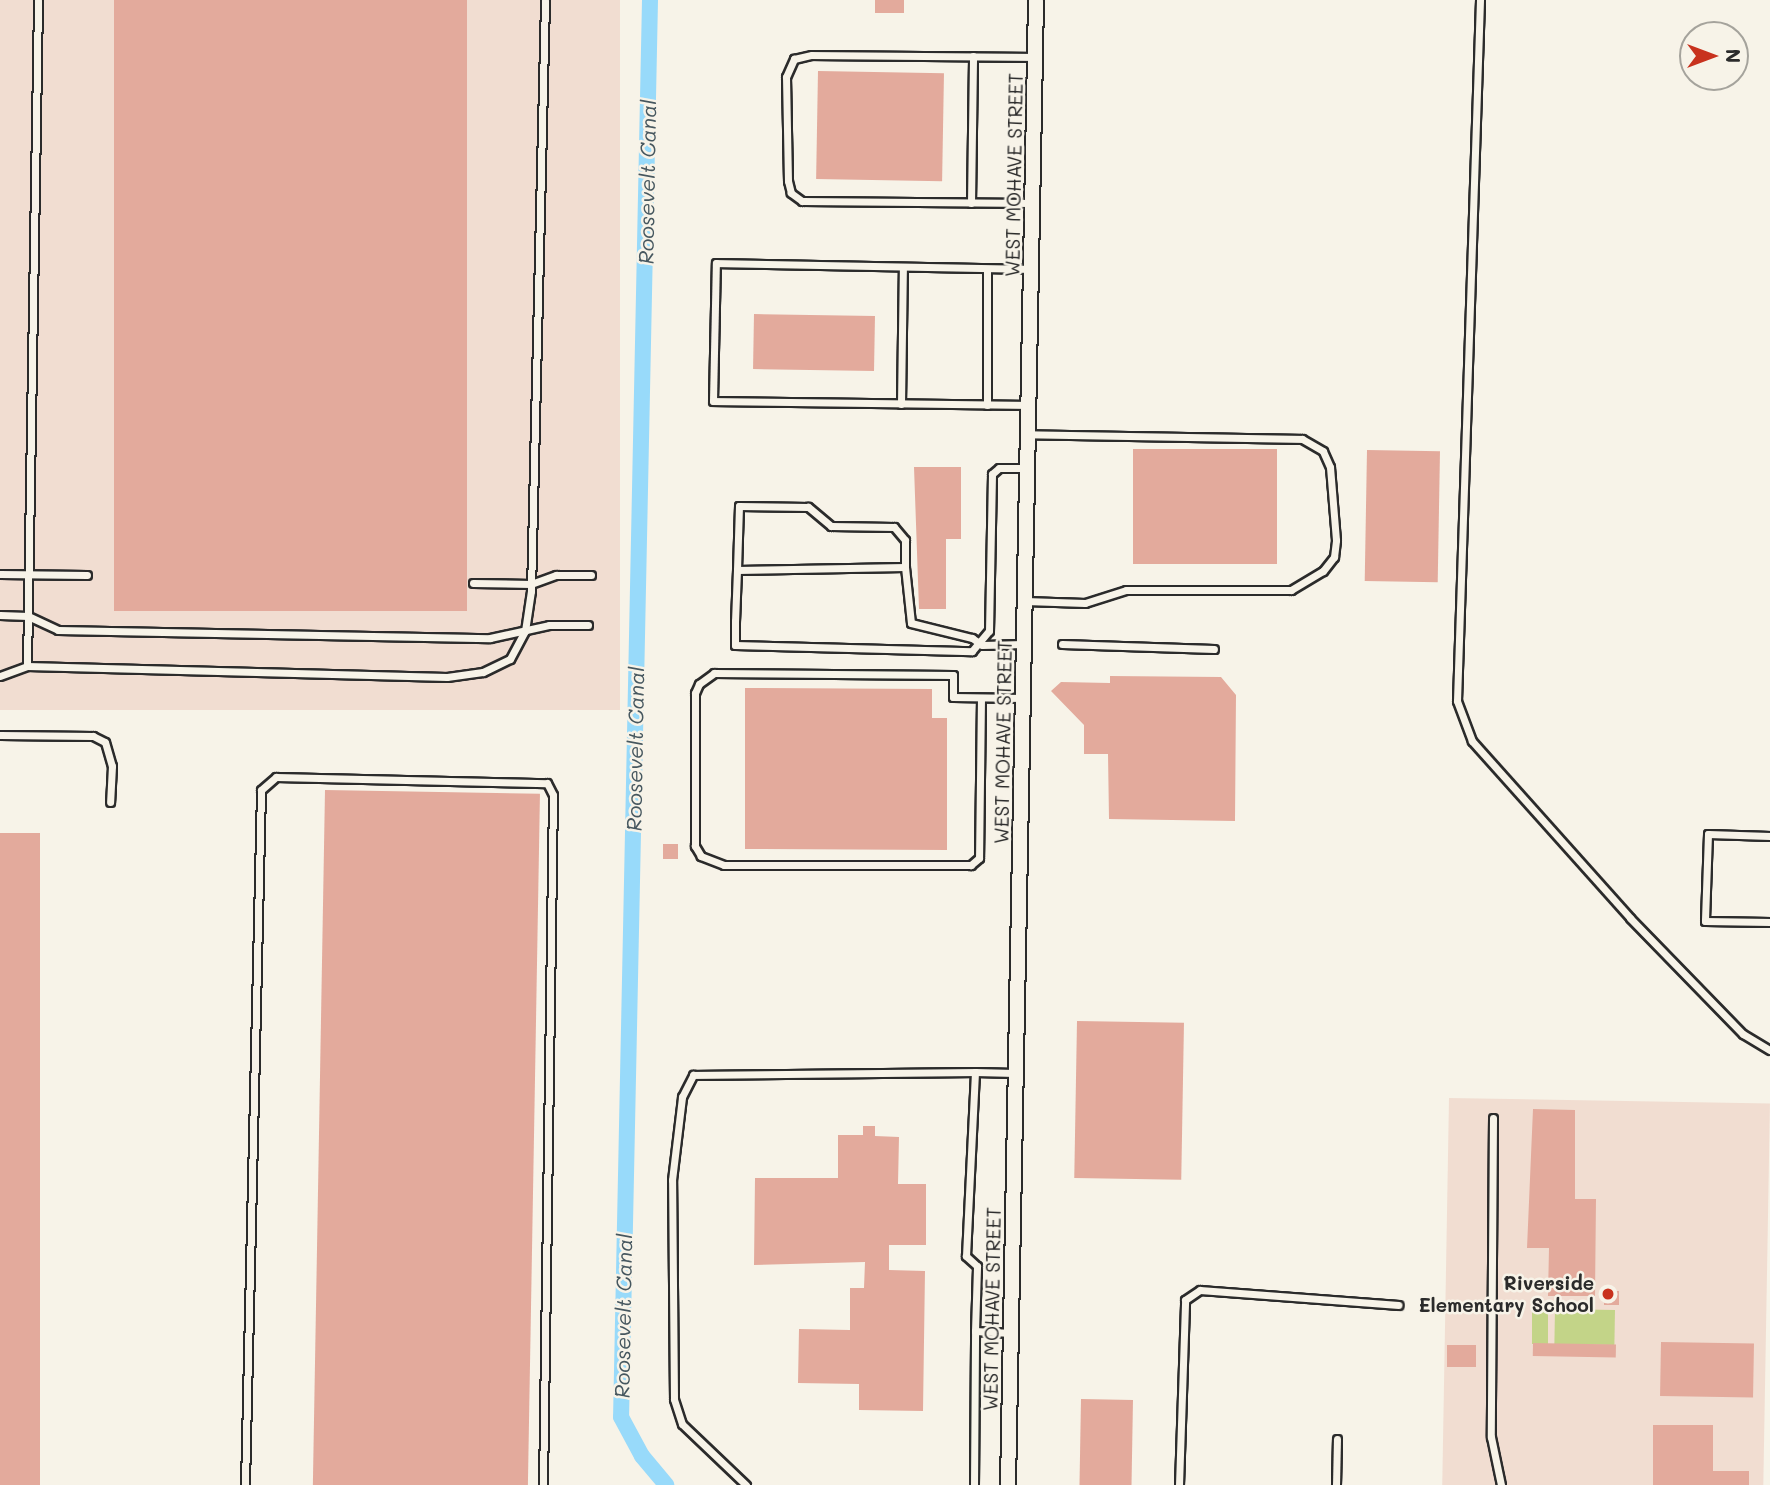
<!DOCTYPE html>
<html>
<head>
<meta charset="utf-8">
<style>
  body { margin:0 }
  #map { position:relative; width:1770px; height:1485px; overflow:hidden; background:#f7f3e8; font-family:Mali,sans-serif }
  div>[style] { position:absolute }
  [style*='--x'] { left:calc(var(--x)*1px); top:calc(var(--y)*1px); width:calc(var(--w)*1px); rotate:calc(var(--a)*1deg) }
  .built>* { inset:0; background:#f1ddd1; transform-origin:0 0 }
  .green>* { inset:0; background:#c3d488; transform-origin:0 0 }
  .canal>* { height:16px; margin:-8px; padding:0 8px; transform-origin:8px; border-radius:8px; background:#98dafa }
  .building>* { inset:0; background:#e3aa9c; transform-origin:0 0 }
  .roads { filter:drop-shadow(2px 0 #2b2b2b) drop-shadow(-2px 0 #2b2b2b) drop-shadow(0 2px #2b2b2b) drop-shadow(0 -2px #2b2b2b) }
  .lane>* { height:7px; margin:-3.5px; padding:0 3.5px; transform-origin:3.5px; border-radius:3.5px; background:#f7f3e8 }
  .street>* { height:14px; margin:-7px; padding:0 7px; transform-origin:7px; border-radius:7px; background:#f7f3e8 }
  .dots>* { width:19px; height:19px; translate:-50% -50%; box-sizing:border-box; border:4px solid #f7f3e8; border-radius:50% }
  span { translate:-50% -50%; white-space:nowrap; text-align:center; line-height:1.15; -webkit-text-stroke:5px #f7f3e8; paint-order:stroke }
  .street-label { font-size:19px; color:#2b2b2b }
  .poi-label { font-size:19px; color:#2b2b2b; font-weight:700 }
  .right { translate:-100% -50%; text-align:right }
  .water-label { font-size:21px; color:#46575f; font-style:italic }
  .north { position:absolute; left:1679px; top:21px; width:70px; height:70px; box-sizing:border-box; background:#f7f3e8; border:2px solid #a5a39c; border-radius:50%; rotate:90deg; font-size:19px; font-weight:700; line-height:28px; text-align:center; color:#2b2b2b }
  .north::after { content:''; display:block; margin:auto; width:24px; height:32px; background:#c8321e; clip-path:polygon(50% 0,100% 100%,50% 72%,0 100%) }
</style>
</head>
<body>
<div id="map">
  <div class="built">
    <i style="left:0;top:0;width:620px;height:710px"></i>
    <i style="left:1449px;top:1098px;width:321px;height:387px;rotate:1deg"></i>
  </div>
  <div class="green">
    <i style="left:1532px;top:1309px;width:16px;height:35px"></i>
    <i style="left:1555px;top:1309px;width:60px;height:35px;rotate:1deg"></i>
  </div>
  <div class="canal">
    <i style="--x:650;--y:0;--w:1417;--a:91.17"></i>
    <i style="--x:621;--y:1417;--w:44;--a:61.7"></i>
    <i style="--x:642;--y:1456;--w:38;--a:50"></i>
  </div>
  <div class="building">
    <i style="left:114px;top:0;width:353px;height:611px"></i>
    <i style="left:875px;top:0;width:29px;height:13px"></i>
    <i style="left:818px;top:71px;width:126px;height:108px;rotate:1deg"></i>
    <i style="left:754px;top:314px;width:121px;height:55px;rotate:1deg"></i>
    <i style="left:1133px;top:449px;width:144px;height:115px"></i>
    <i style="left:1367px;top:450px;width:73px;height:131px;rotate:1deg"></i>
    <i style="clip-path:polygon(914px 467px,961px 467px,961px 539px,946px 539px,946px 609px,919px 609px)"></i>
    <i style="clip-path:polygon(1110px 676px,1221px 677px,1236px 695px,1235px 821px,1109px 819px,1108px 754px,1084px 754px,1084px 725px,1051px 691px,1061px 682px,1110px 683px)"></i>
    <i style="clip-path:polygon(745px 688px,932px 689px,932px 718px,947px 718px,947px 850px,745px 849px)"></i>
    <i style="left:325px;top:790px;width:215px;height:695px;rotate:1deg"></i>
    <i style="left:0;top:833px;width:40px;height:652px"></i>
    <i style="left:663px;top:844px;width:15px;height:15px"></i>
    <i style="left:1077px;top:1021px;width:107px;height:157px;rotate:1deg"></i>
    <i style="clip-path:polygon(1533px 1109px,1575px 1110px,1575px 1199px,1596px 1199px,1595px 1296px,1548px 1296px,1549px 1248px,1527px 1248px)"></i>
    <i style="clip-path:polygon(863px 1126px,875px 1126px,875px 1136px,899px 1137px,898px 1184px,926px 1184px,926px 1245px,889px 1245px,889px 1270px,925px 1271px,923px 1411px,859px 1410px,859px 1384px,798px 1383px,799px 1329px,850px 1330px,850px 1288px,864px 1288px,865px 1262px,754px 1265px,755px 1178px,838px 1178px,838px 1135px,863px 1135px)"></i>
    <i style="left:1604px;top:1291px;width:15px;height:14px"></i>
    <i style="left:1661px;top:1342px;width:93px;height:54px;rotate:1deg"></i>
    <i style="left:1533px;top:1343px;width:83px;height:13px;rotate:1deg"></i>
    <i style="left:1447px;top:1345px;width:29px;height:22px"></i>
    <i style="left:1081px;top:1399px;width:52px;height:86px;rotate:1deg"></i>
    <i style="clip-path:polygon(1653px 1425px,1713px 1425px,1713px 1471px,1749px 1471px,1749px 1485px,1653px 1485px)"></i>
  </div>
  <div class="roads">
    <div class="lane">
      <i style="--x:1480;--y:0;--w:701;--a:91.88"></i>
      <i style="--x:1457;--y:701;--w:43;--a:69.4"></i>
      <i style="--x:1472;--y:741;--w:237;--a:48.2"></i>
      <i style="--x:1630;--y:918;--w:162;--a:45.8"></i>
      <i style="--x:1743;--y:1034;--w:31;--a:31"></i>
      <i style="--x:971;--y:203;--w:147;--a:-89.2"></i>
      <i style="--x:1032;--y:203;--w:230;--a:-179.5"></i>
      <i style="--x:802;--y:201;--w:14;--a:-144"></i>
      <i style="--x:791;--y:193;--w:12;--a:-104"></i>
      <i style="--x:788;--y:181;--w:104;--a:-91.1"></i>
      <i style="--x:786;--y:77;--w:20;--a:-66"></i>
      <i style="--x:794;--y:59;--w:18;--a:-13"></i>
      <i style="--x:812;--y:55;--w:223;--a:0.5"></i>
      <i style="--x:987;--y:269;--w:136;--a:90"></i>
      <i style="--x:901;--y:404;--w:137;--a:-89.2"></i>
      <i style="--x:1029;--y:405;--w:316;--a:-179.3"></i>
      <i style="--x:713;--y:401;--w:138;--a:-88.8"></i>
      <i style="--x:716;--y:263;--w:315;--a:1.1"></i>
      <i style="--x:905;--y:567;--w:56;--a:83.9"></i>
      <i style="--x:911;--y:623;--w:63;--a:13.8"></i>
      <i style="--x:972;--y:638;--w:12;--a:35"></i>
      <i style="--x:982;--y:645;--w:42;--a:-1.4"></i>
      <i style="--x:737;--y:570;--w:168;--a:-1"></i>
      <i style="--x:905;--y:567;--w:27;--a:-90"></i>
      <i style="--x:905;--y:540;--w:17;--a:-130"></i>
      <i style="--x:894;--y:527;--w:63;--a:-179.1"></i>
      <i style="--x:831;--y:526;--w:30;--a:-140"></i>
      <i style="--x:808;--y:507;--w:69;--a:-179.2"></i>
      <i style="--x:739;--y:506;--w:64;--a:91.8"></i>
      <i style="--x:737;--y:570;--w:51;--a:92.2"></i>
      <i style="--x:735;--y:621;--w:24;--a:90"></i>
      <i style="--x:735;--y:645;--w:237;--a:1.5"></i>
      <i style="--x:972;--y:651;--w:26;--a:-50"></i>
      <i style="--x:989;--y:631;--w:157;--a:-88.9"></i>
      <i style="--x:992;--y:474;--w:9;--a:-41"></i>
      <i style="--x:999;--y:468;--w:28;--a:0"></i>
      <i style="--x:0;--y:574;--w:87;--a:0.7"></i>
      <i style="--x:473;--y:583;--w:58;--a:1"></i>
      <i style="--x:531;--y:584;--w:27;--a:-20"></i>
      <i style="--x:556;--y:575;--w:35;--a:0"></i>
      <i style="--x:1025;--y:601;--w:60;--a:1.9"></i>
      <i style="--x:1085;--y:603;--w:43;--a:-17.6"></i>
      <i style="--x:1126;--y:590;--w:165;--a:0"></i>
      <i style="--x:1291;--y:590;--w:37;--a:-31"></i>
      <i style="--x:1323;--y:571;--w:18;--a:-52"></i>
      <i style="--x:1334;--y:557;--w:17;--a:-83"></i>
      <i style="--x:1336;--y:540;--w:73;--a:-94.7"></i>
      <i style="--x:1330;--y:467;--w:17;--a:-114"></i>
      <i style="--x:1323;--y:451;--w:24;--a:-150"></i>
      <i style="--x:1302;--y:439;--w:273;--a:-179"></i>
      <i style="--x:0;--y:615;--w:28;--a:2"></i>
      <i style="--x:28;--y:616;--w:33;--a:25"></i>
      <i style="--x:58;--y:630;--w:432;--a:1.1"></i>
      <i style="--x:490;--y:638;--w:60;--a:-12.4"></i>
      <i style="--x:549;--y:625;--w:39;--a:0"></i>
      <i style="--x:1062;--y:644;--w:152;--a:1.9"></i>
      <i style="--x:27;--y:666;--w:666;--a:-89.05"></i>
      <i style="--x:0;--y:676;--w:29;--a:-20"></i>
      <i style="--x:27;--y:666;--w:420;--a:1.5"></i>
      <i style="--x:447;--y:677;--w:36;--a:-8"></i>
      <i style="--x:483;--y:672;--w:30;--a:-26"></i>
      <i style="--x:510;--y:659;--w:32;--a:-62"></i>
      <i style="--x:525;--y:631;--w:40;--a:-81.5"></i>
      <i style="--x:531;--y:591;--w:591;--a:-88.64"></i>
      <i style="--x:981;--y:698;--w:160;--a:90.7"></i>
      <i style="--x:979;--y:858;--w:11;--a:139"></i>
      <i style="--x:971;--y:865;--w:247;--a:180"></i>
      <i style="--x:724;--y:865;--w:25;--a:-159"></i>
      <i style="--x:701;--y:856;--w:12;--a:-121"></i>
      <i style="--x:695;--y:846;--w:153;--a:-90"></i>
      <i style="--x:695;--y:693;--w:10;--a:-66"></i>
      <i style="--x:699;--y:684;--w:19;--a:-36"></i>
      <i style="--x:714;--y:673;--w:239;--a:0.5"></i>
      <i style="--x:953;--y:675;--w:22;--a:90"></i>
      <i style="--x:953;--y:697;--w:70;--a:0.8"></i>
      <i style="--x:0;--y:735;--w:93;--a:0.6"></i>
      <i style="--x:93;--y:736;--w:13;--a:27"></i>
      <i style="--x:105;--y:742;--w:25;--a:74"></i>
      <i style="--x:112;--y:766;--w:36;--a:93"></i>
      <i style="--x:1770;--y:836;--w:62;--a:-178.2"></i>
      <i style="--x:1708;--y:834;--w:87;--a:92"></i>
      <i style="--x:1705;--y:921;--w:65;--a:0.9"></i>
      <i style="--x:1493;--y:1118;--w:319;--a:90.4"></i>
      <i style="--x:1491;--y:1437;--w:49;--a:78.2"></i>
      <i style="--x:1011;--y:1333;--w:36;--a:-177"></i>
      <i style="--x:975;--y:1331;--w:65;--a:-88.2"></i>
      <i style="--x:977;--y:1266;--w:15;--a:-138"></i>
      <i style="--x:966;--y:1256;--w:184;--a:-87.2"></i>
      <i style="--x:975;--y:1072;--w:40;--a:1.4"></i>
      <i style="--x:245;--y:1485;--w:695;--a:-88.68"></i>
      <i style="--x:261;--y:790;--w:20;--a:-41"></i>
      <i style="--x:276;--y:777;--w:271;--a:1.3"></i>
      <i style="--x:547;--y:783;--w:13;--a:63"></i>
      <i style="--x:553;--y:795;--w:690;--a:90.83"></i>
      <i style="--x:746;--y:1485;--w:88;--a:-136.4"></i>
      <i style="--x:682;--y:1424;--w:26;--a:-108"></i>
      <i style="--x:674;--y:1399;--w:219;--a:-90.5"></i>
      <i style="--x:672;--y:1180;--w:84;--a:-83.1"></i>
      <i style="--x:682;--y:1097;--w:25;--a:-63"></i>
      <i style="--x:693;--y:1075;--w:282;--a:-0.6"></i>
      <i style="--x:974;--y:1485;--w:154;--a:-89.6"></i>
      <i style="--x:1179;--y:1485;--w:185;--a:-88.1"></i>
      <i style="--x:1185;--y:1300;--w:18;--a:-34"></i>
      <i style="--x:1200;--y:1290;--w:199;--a:4.3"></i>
      <i style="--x:1336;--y:1485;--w:46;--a:-88.8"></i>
    </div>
    <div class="street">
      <i style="--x:1008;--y:1485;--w:1485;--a:-88.92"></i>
    </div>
  </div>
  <div class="dots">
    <i style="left:1608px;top:1294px;background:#c8321e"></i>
  </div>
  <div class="street-label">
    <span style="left:1014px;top:175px;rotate:-89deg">WEST MOHAVE STREET</span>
    <span style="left:1003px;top:742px;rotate:-89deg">WEST MOHAVE STREET</span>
    <span style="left:992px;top:1309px;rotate:-89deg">WEST MOHAVE STREET</span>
  </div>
  <div class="poi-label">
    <span class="right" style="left:1594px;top:1294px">Riverside<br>Elementary School</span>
  </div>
  <div class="water-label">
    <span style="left:647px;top:182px;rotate:-89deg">Roosevelt Canal</span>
    <span style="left:635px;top:749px;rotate:-89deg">Roosevelt Canal</span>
    <span style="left:623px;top:1316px;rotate:-89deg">Roosevelt Canal</span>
  </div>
  <div class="north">N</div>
</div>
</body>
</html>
